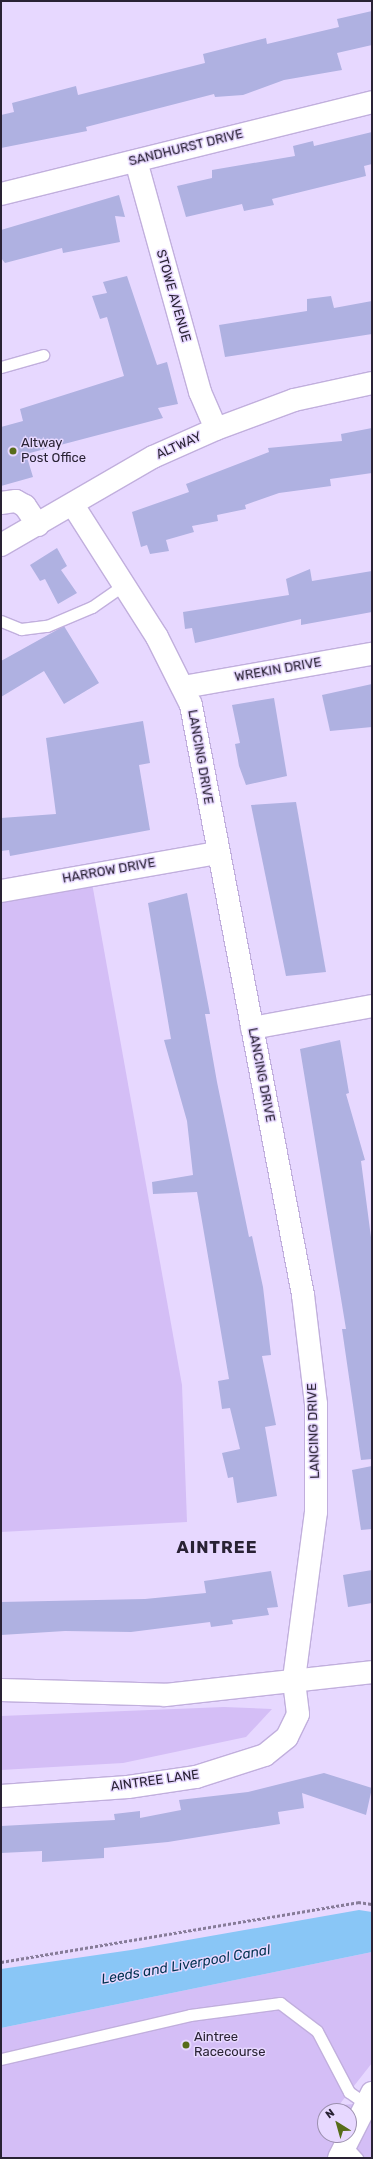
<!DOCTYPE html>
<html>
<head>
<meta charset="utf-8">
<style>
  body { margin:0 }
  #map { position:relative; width:373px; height:2159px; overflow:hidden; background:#e7d8ff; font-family:Rubik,sans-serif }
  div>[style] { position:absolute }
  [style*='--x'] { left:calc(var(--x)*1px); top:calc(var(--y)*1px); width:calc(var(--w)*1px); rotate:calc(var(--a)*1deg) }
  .green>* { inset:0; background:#d4bef6 }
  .water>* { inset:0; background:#89c6f6 }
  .building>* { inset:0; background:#afb1e1 }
  .path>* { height:2.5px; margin-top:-1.25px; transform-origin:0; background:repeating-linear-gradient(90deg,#877c99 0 3px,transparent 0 5px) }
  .roads { filter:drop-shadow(1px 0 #c1afdd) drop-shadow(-1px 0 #c1afdd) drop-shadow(0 1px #c1afdd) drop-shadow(0 -1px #c1afdd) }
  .service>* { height:11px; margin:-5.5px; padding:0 5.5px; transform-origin:5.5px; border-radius:5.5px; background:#fff }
  .minor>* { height:22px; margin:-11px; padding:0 11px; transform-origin:11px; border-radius:11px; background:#fff }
  .tertiary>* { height:22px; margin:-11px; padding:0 11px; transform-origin:11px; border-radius:11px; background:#fff }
  .secondary>* { height:22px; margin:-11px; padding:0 11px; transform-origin:11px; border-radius:11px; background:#fff }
  .dots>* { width:11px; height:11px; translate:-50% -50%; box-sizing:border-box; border:2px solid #e7d8ff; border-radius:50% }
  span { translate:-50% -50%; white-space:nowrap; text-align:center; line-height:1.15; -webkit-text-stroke:3px #e7d8ff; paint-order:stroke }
  .street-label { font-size:13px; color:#292234 }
  .poi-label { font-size:13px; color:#292234 }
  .left { translate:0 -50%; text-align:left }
  .water-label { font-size:14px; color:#003150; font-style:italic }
  .district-label { font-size:17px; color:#292234; font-weight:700; letter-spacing:1px }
  .frame { position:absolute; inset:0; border:2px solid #292234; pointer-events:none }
  .north { position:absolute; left:317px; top:2103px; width:40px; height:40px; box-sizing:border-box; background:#e7d8ff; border:1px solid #9b8fae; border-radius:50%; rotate:323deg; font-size:11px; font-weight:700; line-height:16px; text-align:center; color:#292234 }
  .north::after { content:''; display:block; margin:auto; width:14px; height:18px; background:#576c1a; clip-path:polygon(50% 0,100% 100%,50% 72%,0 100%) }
</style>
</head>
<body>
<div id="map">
  <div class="green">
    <i style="clip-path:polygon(92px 883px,182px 1385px,187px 1522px,1px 1532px,1px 898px)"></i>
    <i style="clip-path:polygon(224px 1707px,272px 1709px,246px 1737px,123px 1763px,1px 1770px,1px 1716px)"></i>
    <i style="clip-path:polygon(evenodd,372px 1952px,372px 2063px,339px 2105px,372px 2103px,372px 2158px,1px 2158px,1px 2028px,372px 1952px,325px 2111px,349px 2111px,349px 2135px,325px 2135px,325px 2111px)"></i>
  </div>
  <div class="water">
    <i style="clip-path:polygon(359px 1910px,372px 1912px,372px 1952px,1px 2028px,1px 1969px,131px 1950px)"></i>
  </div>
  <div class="building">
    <i style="clip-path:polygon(372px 11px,372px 45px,337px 53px,342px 70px,284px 80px,243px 95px,215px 97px,214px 94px,86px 127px,87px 131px,1px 148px,1px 115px,14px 112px,12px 103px,76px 86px,78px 95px,205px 63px,203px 54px,266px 38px,267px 44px,339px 27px,337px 19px)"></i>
    <i style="clip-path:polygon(372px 132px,372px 164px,364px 166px,366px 176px,272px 199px,274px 205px,244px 211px,242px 204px,186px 217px,177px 186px,212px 178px,212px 170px,295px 156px,293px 146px,313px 141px,314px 146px)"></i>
    <i style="clip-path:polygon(119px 195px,125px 217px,115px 216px,120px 242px,63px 253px,62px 248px,5px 263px,1px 258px,1px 230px)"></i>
    <i style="clip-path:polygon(127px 276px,157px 365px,167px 362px,178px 404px,158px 408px,163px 418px,26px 454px,33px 477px,1px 486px,1px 427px,23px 421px,20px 409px,124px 376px,107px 317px,100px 319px,92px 296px,107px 293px,103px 282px)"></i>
    <i style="clip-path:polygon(331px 296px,334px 308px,372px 301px,372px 334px,225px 357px,219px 325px,307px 311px,307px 299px)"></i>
    <i style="clip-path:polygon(372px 428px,372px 473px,330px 479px,331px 486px,279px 493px,245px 505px,246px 509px,217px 515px,218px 521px,192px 526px,194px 532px,166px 540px,169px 551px,150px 554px,147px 545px,141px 547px,132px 512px,189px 492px,186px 484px,269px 452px,268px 448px,342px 441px,341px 434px)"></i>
    <i style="clip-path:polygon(57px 548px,67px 566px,61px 570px,77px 593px,58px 604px,45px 579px,40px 581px,30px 565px)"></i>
    <i style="clip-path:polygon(310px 569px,312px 581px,372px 571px,372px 612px,301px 625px,301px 619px,195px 643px,192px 628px,185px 629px,183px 612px,289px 595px,286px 579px)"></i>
    <i style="clip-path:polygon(64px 626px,99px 683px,64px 704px,44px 671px,1px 697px,1px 661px)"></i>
    <i style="clip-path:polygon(372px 684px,372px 727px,330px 731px,322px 695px)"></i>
    <i style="clip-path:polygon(274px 698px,287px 776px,246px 785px,239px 766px,235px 744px,240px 743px,232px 705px)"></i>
    <i style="clip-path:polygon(143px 721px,150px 763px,139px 765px,150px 830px,10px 856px,9px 850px,1px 851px,1px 818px,56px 814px,46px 738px)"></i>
    <i style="clip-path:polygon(296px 802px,326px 972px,286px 976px,251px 805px)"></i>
    <i style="clip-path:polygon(187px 893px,210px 1014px,205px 1014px,217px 1082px,249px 1237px,252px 1236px,263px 1287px,271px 1355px,262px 1356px,276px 1425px,265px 1427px,277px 1496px,237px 1503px,233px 1477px,228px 1478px,222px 1453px,240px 1449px,230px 1408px,222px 1409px,218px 1381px,229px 1379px,197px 1192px,153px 1194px,152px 1182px,193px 1175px,187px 1121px,164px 1040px,171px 1039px,148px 903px)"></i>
    <i style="clip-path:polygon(340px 1040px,349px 1093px,346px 1094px,365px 1160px,361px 1161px,372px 1245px,372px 1459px,361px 1460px,342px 1329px,346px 1329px,300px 1049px)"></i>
    <i style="clip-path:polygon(372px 1466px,372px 1529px,361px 1530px,352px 1470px)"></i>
    <i style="clip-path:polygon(372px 1570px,372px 1603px,348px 1607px,343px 1575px)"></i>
    <i style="clip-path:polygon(271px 1571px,278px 1607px,267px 1608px,269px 1615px,232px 1620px,233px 1624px,211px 1627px,210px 1622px,131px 1632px,65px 1631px,1px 1635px,1px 1602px,145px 1599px,206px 1593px,204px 1581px)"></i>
    <i style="clip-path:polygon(324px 1773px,372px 1788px,366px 1815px,302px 1793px,304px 1808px,278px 1812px,280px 1824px,168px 1842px,104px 1848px,104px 1858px,42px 1862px,42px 1851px,1px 1853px,1px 1826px,115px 1820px,114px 1814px,140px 1811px,140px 1818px,181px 1810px,179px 1800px,248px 1792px)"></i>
  </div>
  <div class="path">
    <i style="--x:1;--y:1962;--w:362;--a:-9.5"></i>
    <i style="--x:358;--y:1902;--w:14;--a:8"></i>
  </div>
  <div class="roads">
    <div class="service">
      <i style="--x:1;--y:367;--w:44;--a:-15.9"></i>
      <i style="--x:1;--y:621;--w:22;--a:22"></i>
      <i style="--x:21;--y:629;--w:26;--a:-7"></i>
      <i style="--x:47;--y:626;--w:49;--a:-22.9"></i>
      <i style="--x:92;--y:607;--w:39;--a:-35"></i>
      <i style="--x:1;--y:2059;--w:194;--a:-13.1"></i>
      <i style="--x:190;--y:2015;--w:91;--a:-7.6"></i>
      <i style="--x:280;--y:2003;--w:46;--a:37.1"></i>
      <i style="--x:317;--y:2031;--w:69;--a:62.3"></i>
      <i style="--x:349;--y:2092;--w:19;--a:35"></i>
      <i style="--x:345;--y:2145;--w:18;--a:47"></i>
    </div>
    <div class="minor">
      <i style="--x:136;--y:161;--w:240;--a:74.5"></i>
      <i style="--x:200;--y:392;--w:40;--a:66.6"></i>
      <i style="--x:1;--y:194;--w:382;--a:-13.9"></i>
      <i style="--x:1;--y:503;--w:15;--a:-8"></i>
      <i style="--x:16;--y:501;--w:10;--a:29"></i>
      <i style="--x:25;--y:506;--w:23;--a:56"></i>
      <i style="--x:1;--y:545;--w:176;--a:-30.1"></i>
      <i style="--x:153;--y:457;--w:69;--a:-24"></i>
      <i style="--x:216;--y:429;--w:83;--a:-20.4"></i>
      <i style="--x:294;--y:400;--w:80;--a:-12.3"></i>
      <i style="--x:184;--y:687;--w:191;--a:-10"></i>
      <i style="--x:1;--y:891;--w:219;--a:-10"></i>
      <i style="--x:252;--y:1028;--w:122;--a:-10.4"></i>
      <i style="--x:1;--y:1796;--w:127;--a:-4.1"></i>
      <i style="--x:128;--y:1787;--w:69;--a:-8.4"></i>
      <i style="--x:196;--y:1777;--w:72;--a:-17.7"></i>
      <i style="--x:265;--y:1755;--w:28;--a:-39"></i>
      <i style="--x:287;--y:1737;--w:25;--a:-64"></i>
      <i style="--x:298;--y:1714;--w:35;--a:-97"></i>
      <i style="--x:294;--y:1679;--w:168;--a:-82.5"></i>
      <i style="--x:316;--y:1512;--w:108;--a:-90"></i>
      <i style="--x:316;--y:1404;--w:110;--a:-96.8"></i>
      <i style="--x:303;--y:1295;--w:601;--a:-100.75"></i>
      <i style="--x:191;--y:705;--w:76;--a:-116.6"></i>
      <i style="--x:157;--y:637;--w:156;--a:-122.5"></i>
    </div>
    <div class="tertiary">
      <i style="--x:339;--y:2158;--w:73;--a:-63.1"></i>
    </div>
    <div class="secondary">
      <i style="--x:1;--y:1690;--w:164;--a:1.7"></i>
      <i style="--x:165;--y:1695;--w:208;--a:-6.3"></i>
    </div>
  </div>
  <div class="dots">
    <i style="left:13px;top:451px;background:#576c1a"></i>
    <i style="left:186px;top:2045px;background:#576c1a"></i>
  </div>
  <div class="street-label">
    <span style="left:186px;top:148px;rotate:-14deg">SANDHURST DRIVE</span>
    <span style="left:173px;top:296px;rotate:74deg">STOWE AVENUE</span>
    <span style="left:179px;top:446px;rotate:-24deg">ALTWAY</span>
    <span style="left:278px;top:670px;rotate:-10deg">WREKIN DRIVE</span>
    <span style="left:200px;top:757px;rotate:80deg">LANCING DRIVE</span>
    <span style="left:109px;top:871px;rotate:-10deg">HARROW DRIVE</span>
    <span style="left:261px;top:1075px;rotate:79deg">LANCING DRIVE</span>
    <span style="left:314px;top:1431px;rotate:-92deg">LANCING DRIVE</span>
    <span style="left:155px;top:1781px;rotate:-8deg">AINTREE LANE</span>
  </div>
  <div class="poi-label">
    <span class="left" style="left:21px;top:451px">Altway<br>Post Office</span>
    <span class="left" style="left:194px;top:2045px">Aintree<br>Racecourse</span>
  </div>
  <div class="water-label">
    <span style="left:186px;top:1965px;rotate:-10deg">Leeds and Liverpool Canal</span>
  </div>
  <div class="district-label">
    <span style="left:217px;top:1548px">AINTREE</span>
  </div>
  <div class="frame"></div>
  <div class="north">N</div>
</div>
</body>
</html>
